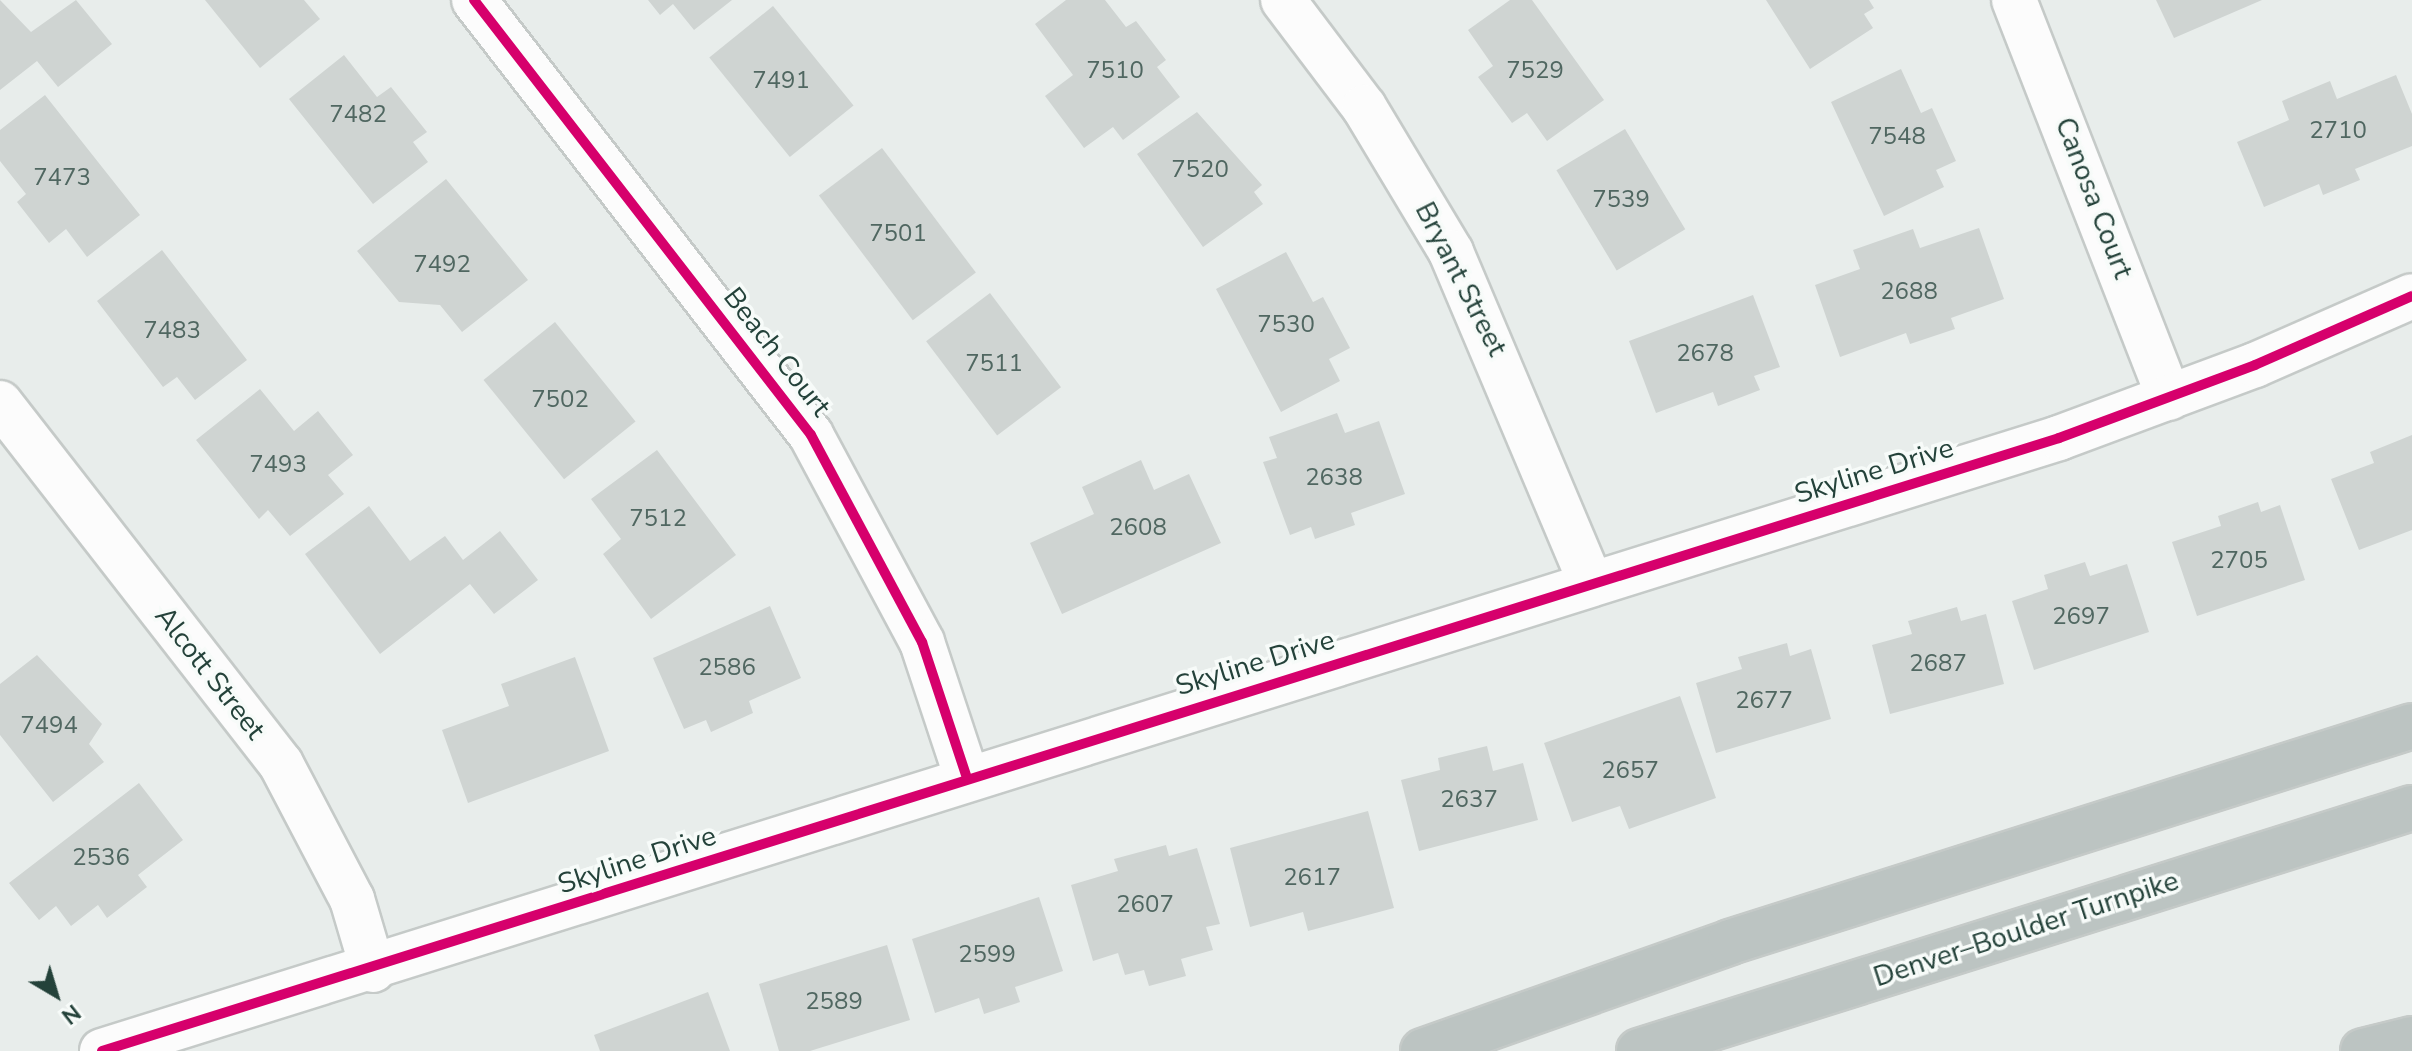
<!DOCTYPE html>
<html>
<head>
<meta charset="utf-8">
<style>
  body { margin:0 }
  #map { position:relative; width:2412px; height:1051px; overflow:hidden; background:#e8edeb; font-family:"Nunito Sans",sans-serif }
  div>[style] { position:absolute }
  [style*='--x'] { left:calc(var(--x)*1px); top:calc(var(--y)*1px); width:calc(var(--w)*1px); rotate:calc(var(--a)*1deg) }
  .building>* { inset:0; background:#cfd4d2; transform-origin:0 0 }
  .roads { filter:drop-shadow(2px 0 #c5cac8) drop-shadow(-2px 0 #c5cac8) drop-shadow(0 2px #c5cac8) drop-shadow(0 -2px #c5cac8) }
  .minor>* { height:44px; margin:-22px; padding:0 22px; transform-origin:22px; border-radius:22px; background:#fcfcfc }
  .motorway>* { height:44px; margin:-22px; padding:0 22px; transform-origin:22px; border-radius:22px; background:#bcc4c2 }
  .cycleway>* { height:10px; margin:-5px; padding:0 5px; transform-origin:5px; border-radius:5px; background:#d6006c }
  span { translate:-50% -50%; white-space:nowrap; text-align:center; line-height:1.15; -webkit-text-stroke:7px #f7fbf9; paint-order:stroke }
  .number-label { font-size:24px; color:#506761 }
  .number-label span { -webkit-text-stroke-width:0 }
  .street-label { font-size:28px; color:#24423a }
  .north { position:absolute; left:16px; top:955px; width:80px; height:80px; -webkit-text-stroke:6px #f7fbf9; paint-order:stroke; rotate:142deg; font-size:22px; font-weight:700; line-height:32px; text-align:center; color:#24423a }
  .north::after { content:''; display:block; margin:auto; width:28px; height:36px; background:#24423a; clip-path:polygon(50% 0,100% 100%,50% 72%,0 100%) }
</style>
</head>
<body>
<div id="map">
  <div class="building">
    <i style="clip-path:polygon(0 0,31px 32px,76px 0,112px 44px,58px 87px,37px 61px,0 90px)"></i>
    <i style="clip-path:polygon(205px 0,304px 0,320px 19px,260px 68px)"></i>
    <i style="clip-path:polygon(648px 0,732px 0,694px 30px,673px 4px,660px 15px)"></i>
    <i style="clip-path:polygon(1066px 0,1105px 0,1126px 27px,1136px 21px,1166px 60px,1157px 67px,1180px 97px,1123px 140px,1113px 127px,1084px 148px,1045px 96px,1073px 75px,1035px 24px)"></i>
    <i style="clip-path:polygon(1510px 0,1532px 0,1604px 100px,1547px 141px,1527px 113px,1512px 123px,1478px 77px,1493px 66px,1468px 30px)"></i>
    <i style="clip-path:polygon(1766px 0,1869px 0,1874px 8px,1864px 14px,1873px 28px,1810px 69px)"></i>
    <i style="clip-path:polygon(2156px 0,2262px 0,2174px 38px)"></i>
    <i style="left:773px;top:6px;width:128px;height:82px;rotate:51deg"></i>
    <i style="clip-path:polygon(344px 55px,377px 97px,391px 87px,427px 132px,413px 142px,428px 162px,373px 204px,289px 99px)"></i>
    <i style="clip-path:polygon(1901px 69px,1921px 113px,1932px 108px,1956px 161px,1936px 170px,1944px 187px,1884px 216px,1831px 102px)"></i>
    <i style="clip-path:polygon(2396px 75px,2412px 114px,2412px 146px,2355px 169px,2360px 180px,2323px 195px,2319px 184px,2264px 207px,2237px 142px,2289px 120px,2282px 101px,2330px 81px,2337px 99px)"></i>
    <i style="clip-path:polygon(45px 95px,140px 215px,87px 257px,66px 229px,49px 243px,17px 202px,26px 194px,0 161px,0 130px)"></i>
    <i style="clip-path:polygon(1197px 112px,1262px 185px,1254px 192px,1263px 204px,1203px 247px,1137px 154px)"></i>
    <i style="left:1625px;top:129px;width:117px;height:80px;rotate:59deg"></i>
    <i style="left:882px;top:148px;width:156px;height:79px;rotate:53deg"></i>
    <i style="clip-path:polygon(446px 179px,528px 280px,462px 332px,440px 305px,399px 302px,357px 251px)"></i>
    <i style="clip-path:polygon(1979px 228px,2004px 299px,1951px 318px,1955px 329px,1910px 344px,1906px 333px,1840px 357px,1815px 285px,1860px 269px,1853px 250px,1913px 229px,1920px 248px)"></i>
    <i style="clip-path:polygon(162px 250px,247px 360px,195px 400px,177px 377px,163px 387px,97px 301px)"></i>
    <i style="clip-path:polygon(1286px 252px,1313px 302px,1323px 297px,1350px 348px,1329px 359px,1340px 381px,1281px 412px,1216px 289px)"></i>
    <i style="left:990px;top:293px;width:118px;height:80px;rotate:53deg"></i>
    <i style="clip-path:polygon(1753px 295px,1780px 367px,1754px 376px,1760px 390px,1718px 406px,1713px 392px,1656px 413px,1629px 341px)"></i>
    <i style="left:555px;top:322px;width:128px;height:92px;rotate:51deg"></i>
    <i style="clip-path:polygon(260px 389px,294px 431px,318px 411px,353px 455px,328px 475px,344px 494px,290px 536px,268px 510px,259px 519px,196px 440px)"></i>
    <i style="clip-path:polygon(1337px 413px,1345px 433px,1379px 421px,1405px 494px,1351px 513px,1355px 525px,1315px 539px,1311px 527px,1290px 535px,1263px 462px,1277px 458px,1269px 437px)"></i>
    <i style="clip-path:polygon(2412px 435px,2412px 530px,2359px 550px,2331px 479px,2374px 463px,2370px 452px)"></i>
    <i style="clip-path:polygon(657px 450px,736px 555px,651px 619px,603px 554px,621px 539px,591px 499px)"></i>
    <i style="clip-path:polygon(1141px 460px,1154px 490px,1189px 474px,1221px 543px,1062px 614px,1030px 543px,1094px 514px,1082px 487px)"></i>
    <i style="clip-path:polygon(2258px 502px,2261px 512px,2280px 505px,2305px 580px,2197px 616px,2172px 542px,2221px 526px,2218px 516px)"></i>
    <i style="clip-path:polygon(369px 506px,410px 561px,445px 536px,463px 560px,500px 531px,538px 580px,494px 614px,470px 584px,380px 654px,305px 554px)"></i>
    <i style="clip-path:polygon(2085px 562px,2090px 576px,2127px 564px,2149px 632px,2034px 670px,2012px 601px,2048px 589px,2044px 575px)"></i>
    <i style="clip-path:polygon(770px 606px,801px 678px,749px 701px,753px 713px,711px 732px,706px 720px,684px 729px,653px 658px)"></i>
    <i style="clip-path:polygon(1957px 607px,1961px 621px,1986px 614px,2004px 684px,1890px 714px,1872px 645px,1912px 634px,1908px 621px)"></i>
    <i style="clip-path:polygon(1787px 643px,1790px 656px,1811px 649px,1831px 719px,1716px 753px,1696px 683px,1742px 669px,1738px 657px)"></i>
    <i style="clip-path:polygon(37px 655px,102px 724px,89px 744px,104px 762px,53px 802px,0 735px,0 684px)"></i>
    <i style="clip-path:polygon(575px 657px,609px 751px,468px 803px,442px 730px,509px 706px,501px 684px)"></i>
    <i style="clip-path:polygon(1680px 696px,1716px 798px,1629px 829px,1620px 806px,1572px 822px,1544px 743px)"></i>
    <i style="clip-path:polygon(1487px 746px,1493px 771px,1523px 763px,1538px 820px,1419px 851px,1401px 780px,1440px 770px,1438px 758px)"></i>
    <i style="clip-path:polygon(139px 783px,183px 840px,138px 875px,147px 887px,107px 918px,98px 905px,71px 926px,56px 906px,39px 920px,9px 883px)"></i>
    <i style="clip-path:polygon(1368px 811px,1394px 908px,1308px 931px,1303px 912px,1250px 927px,1230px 848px)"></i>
    <i style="clip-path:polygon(1166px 845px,1169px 856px,1197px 848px,1220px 924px,1206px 927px,1213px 950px,1181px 959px,1186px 976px,1149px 986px,1144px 970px,1125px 975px,1118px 953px,1093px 961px,1071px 885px,1118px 871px,1114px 859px)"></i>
    <i style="clip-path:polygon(1039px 897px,1063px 971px,1015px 987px,1020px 1002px,984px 1014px,979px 998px,935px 1013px,912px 939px)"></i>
    <i style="clip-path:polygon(887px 945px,910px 1020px,810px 1051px,779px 1051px,759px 984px)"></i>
    <i style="clip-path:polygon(708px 992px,730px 1051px,600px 1051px,594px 1035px)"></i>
  </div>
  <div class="roads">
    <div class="minor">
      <i style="--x:474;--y:0;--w:550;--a:52.23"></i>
      <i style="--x:811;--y:435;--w:235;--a:61.8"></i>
      <i style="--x:922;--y:642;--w:143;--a:71.7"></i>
      <i style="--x:1283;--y:0;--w:134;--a:52.9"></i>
      <i style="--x:1364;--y:107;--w:169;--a:59"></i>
      <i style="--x:1451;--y:252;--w:360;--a:67.1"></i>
      <i style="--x:2014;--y:0;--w:427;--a:68.7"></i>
      <i style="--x:0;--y:403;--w:457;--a:52.1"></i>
      <i style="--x:281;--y:764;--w:153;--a:62.3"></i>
      <i style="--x:352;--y:899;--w:74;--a:73.5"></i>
      <i style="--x:102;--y:1051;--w:2051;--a:-17.39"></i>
      <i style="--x:2059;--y:438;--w:209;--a:-20.4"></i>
      <i style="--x:2255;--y:365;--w:171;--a:-23.7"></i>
    </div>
    <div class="motorway">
      <i style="--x:1423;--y:1051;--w:326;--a:-19.5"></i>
      <i style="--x:1730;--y:942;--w:715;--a:-17.57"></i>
      <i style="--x:1639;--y:1051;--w:810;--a:-17.45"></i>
      <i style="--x:2363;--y:1051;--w:50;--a:-13.8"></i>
    </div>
  </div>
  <div class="cycleway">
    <i style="--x:474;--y:0;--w:550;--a:52.23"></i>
    <i style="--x:811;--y:435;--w:235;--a:61.8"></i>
    <i style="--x:922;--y:642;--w:143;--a:71.7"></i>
    <i style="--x:102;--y:1051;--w:2051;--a:-17.39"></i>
    <i style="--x:2059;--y:438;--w:209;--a:-20.4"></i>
    <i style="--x:2255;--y:365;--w:171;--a:-23.7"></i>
  </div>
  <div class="number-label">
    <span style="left:1115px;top:71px">7510</span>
    <span style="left:1535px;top:71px">7529</span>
    <span style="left:781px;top:81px">7491</span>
    <span style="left:358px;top:115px">7482</span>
    <span style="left:2338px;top:131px">2710</span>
    <span style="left:1897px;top:137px">7548</span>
    <span style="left:1200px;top:170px">7520</span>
    <span style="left:62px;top:178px">7473</span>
    <span style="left:1621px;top:200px">7539</span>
    <span style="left:898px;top:234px">7501</span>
    <span style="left:442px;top:265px">7492</span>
    <span style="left:1909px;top:292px">2688</span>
    <span style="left:1286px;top:325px">7530</span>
    <span style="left:172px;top:331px">7483</span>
    <span style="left:1705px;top:354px">2678</span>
    <span style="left:994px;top:364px">7511</span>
    <span style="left:560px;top:400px">7502</span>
    <span style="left:278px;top:465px">7493</span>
    <span style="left:1334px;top:478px">2638</span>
    <span style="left:658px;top:519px">7512</span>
    <span style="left:1138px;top:528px">2608</span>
    <span style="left:2239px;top:561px">2705</span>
    <span style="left:2081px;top:617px">2697</span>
    <span style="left:1938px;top:664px">2687</span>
    <span style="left:727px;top:668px">2586</span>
    <span style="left:1764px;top:701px">2677</span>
    <span style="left:49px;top:726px">7494</span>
    <span style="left:1630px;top:771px">2657</span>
    <span style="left:1469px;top:800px">2637</span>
    <span style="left:101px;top:858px">2536</span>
    <span style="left:1312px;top:878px">2617</span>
    <span style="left:1145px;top:905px">2607</span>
    <span style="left:987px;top:955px">2599</span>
    <span style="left:834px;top:1002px">2589</span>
  </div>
  <div class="street-label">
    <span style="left:2094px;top:198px;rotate:69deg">Canosa Court</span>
    <span style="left:1461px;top:279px;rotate:63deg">Bryant Street</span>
    <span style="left:777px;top:352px;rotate:52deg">Beach Court</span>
    <span style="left:1874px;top:471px;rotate:-17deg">Skyline Drive</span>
    <span style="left:1255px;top:663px;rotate:-17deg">Skyline Drive</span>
    <span style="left:210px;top:673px;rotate:52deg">Alcott Street</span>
    <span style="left:637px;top:860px;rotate:-18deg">Skyline Drive</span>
    <span style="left:2026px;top:929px;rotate:-18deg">Denver–Boulder Turnpike</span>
  </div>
  <div class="north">N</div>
</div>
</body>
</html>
